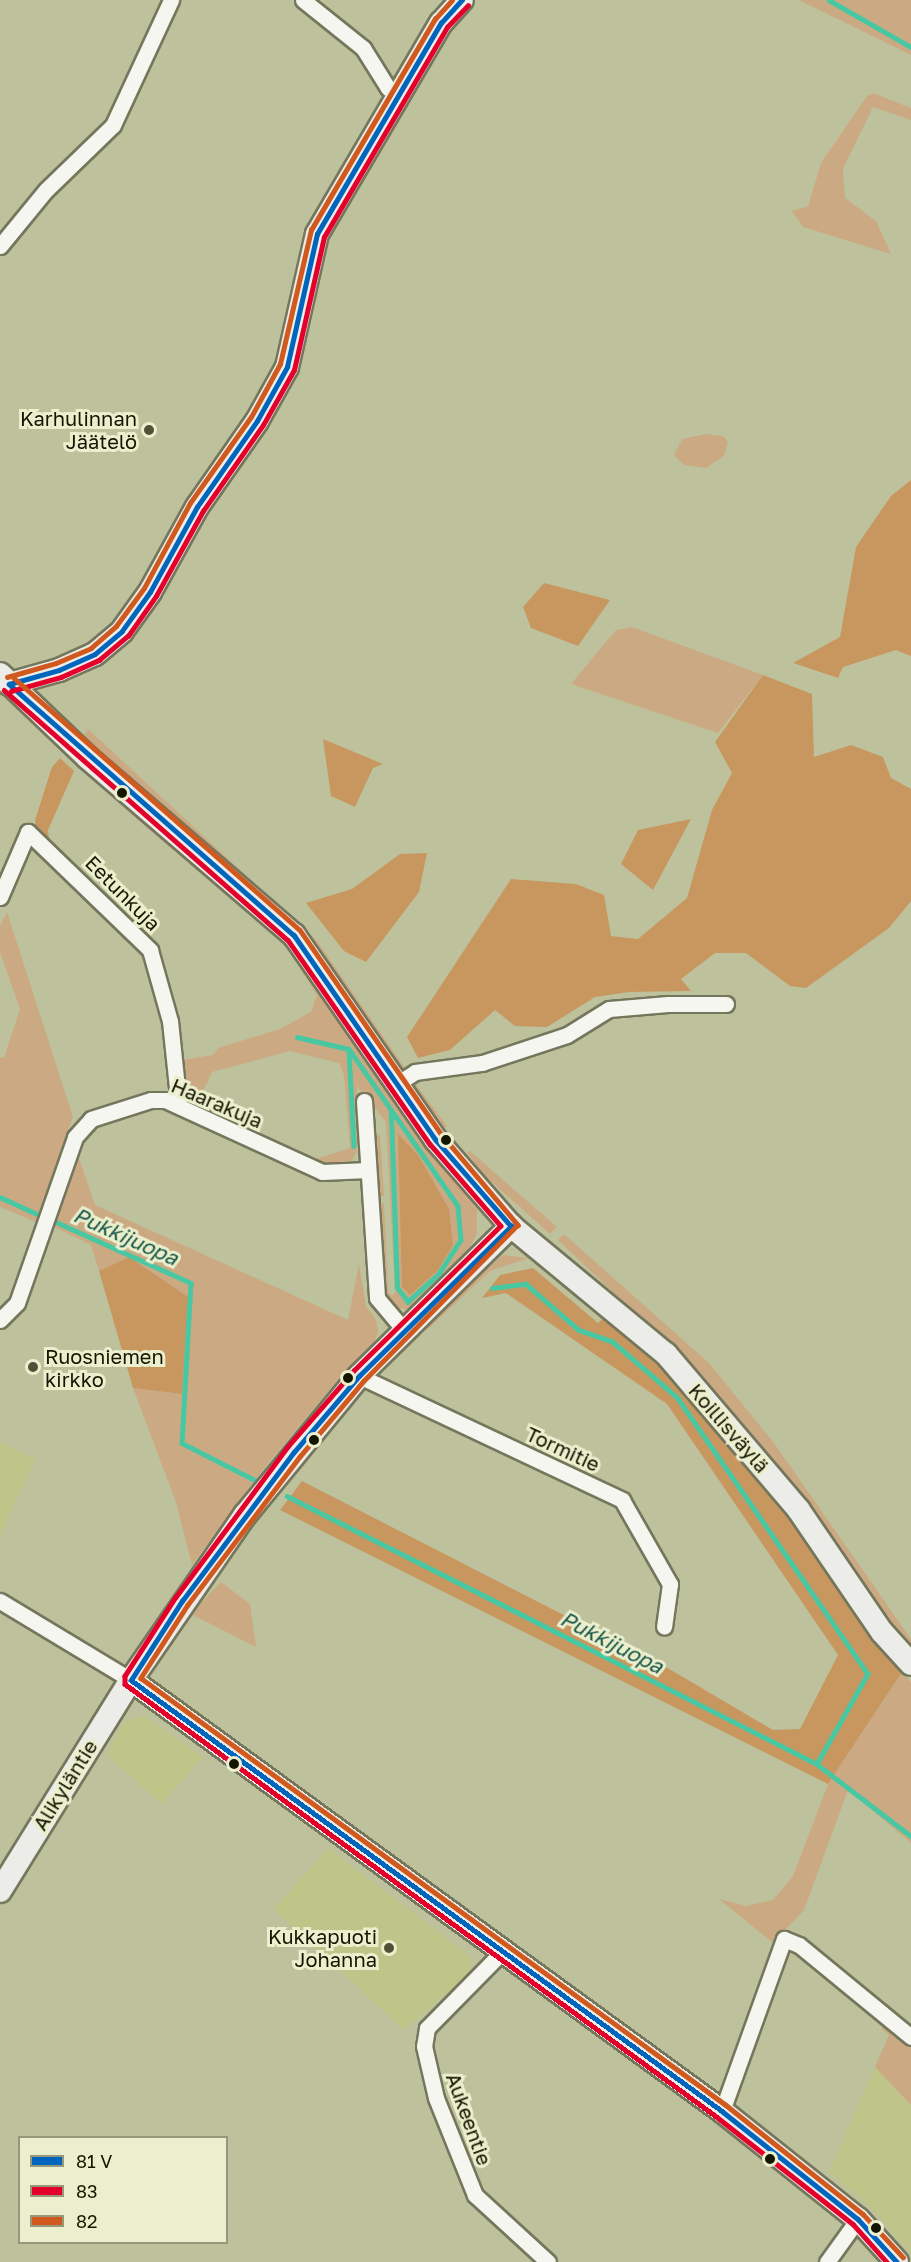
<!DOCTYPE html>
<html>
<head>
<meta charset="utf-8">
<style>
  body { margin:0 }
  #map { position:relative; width:911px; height:2262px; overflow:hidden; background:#bec29c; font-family:"Golos Text",sans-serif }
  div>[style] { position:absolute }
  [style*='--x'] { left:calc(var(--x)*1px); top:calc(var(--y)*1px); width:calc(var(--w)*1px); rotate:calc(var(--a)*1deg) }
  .built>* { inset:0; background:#bfc589 }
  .green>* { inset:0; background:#cbaa83; transform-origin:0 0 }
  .forest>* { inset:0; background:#c89760 }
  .stream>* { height:4.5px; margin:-2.25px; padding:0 2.25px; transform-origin:2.25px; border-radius:2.25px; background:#47c7a2 }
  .roads { filter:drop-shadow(2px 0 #74775c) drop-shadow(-2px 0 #74775c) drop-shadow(0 2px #74775c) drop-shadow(0 -2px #74775c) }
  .street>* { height:15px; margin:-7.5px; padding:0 7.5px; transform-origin:7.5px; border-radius:7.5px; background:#f5f6f0 }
  .secondary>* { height:22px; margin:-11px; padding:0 11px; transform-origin:11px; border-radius:11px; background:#ecece9 }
  .bus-1>* { height:4.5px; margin:-2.25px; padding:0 2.25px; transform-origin:2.25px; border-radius:2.25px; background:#0065bd }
  .bus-2>* { height:4.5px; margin:-2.25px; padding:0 2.25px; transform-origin:2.25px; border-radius:2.25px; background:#e4002b }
  .bus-3>* { height:4.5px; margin:-2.25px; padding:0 2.25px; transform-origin:2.25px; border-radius:2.25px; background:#d1591d }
  .dots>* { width:16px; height:16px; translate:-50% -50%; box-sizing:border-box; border:3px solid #ebefcd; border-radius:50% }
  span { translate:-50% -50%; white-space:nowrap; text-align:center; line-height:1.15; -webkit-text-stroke:6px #ebefcd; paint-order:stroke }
  .poi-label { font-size:20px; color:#151600 }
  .right { translate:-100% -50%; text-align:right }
  .left { translate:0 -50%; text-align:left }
  .street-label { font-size:20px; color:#151600 }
  .water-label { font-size:21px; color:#175647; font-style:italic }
  .legend { position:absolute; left:18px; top:2136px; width:210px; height:108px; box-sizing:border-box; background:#ebefcd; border:2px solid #95987b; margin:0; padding:8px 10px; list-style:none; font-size:18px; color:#151600 }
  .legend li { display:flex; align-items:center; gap:12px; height:30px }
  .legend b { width:30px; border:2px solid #95987b }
</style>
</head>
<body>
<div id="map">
  <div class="built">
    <i style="clip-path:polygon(0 1442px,35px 1460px,0 1536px)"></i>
    <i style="clip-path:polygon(144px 1716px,203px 1757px,161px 1804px,107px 1754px,123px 1724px,129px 1719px)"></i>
    <i style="clip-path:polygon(328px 1848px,471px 1957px,469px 1974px,404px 2030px,274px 1909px)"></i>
    <i style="clip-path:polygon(875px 2067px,911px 2105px,911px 2253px,870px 2207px,829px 2172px)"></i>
  </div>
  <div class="green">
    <i style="clip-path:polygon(799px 0,911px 0,911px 55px)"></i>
    <i style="clip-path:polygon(873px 93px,911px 108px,911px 120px,873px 107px,843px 169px,845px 198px,876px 221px,891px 254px,803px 227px,792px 211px,808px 206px,821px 163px,867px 96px)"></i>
    <i style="clip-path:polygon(705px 434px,723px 436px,728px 442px,724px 456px,706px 468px,684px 465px,674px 455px,682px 439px)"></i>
    <i style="clip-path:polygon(632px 627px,763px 675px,718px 733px,571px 684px,616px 630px)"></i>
    <i style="clip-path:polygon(88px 729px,317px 941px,407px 1071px,394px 1069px,319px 949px,257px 889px,127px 782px,83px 737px)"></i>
    <i style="clip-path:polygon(118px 803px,256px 912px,300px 955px,388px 1093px,477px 1209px,477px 1233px,470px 1247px,414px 1310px,392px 1308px,385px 1297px,381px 1203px,384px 1203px,388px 1291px,392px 1296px,395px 1292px,386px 1122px,357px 1086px,357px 1150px,353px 1159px,343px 1166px,327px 1167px,313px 1160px,350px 1148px,344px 1075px,339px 1063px,290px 1051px,212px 1072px,196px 1107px,185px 1102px,182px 1060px,213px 1055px,218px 1048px,280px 1029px,311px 1012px,317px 995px,286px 946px)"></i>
    <i style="clip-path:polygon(7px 912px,73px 1117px,36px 1222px,0 1207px,0 1057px,4px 1058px,20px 1009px,0 952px,0 926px)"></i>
    <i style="left:414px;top:1082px;width:55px;height:4px;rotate:53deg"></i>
    <i style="clip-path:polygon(380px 1135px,384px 1196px,380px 1196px,377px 1136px)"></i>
    <i style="clip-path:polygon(470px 1151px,557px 1227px,550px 1234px,486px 1177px,467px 1153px)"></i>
    <i style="clip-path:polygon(77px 1152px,95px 1205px,348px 1320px,359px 1264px,366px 1306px,376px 1320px,378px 1331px,374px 1344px,340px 1377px,266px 1466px,192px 1565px,176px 1502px,133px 1388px,182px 1394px,129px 1257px,99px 1271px,91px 1245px,50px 1225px)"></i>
    <i style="clip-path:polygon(564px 1234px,709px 1363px,774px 1443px,911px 1639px,911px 1651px,880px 1615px,777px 1465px,703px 1378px,558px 1240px)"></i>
    <i style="clip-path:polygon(503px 1255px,529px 1258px,490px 1271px,427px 1330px,423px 1325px)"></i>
    <i style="clip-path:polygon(416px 1330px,421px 1335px,382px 1372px,382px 1364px)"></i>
    <i style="clip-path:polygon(221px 1582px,250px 1604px,256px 1647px,191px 1614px)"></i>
    <i style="clip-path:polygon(902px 1672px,911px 1682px,911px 1843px,848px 1790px,804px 1910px,773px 1943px,719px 1899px,746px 1906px,773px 1900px,793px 1876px,828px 1784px)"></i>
    <i style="clip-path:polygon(886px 2025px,911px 2046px,911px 2105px,875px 2067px,889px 2035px,881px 2028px)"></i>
  </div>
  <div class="forest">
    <i style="clip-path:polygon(911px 480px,911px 656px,896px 650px,843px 667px,838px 678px,793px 663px,840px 637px,856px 547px,891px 496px)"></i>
    <i style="clip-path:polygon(544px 583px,610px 600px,578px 646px,531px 628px,523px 607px)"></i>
    <i style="clip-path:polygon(763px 675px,812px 694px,814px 757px,851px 745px,883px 757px,891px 778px,911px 789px,911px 901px,889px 928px,806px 988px,790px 986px,746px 953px,715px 953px,681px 979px,691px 991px,629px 992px,595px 997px,547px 1027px,515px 1026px,495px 1010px,450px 1050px,418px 1058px,407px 1037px,511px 879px,576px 884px,604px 895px,611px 936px,638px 939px,687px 898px,712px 810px,732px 773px,715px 742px)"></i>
    <i style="clip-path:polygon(323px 739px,383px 764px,373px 768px,355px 807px,331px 796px)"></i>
    <i style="clip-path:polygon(60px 758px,74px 771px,48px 830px,49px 840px,36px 829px,35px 820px,52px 767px)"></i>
    <i style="clip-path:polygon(691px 819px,653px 890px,621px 864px,638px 830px)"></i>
    <i style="clip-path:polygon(427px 853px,419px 892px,366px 962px,344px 951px,306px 903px,352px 889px,400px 854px)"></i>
    <i style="clip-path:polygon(398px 1134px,418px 1155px,449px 1209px,453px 1245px,438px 1270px,410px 1295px,402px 1287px)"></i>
    <i style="clip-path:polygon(129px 1257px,188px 1297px,182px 1394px,133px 1388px,99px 1271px)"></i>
    <i style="clip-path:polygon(533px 1268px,598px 1323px,602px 1319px,623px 1330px,694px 1397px,782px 1502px,864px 1624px,902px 1672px,828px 1784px,280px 1510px,302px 1481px,671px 1670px,773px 1730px,800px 1729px,838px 1655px,667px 1404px,506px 1293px,482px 1298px,500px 1275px)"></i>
  </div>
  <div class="stream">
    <i style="--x:829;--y:0;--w:95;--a:29.8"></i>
    <i style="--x:297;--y:1037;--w:53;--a:13"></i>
    <i style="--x:349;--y:1049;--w:191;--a:55.2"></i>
    <i style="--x:458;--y:1206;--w:34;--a:85"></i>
    <i style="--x:461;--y:1240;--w:40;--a:122.9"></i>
    <i style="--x:439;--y:1274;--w:42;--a:137.9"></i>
    <i style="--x:408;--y:1302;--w:18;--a:-128"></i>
    <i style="--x:397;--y:1288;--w:176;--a:-92"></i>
    <i style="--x:349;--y:1050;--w:96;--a:87"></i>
    <i style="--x:0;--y:1197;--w:41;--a:24.7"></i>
    <i style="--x:54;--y:1221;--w:150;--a:24.3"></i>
    <i style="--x:191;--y:1283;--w:160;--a:93.2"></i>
    <i style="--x:182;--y:1443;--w:84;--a:26.9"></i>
    <i style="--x:492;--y:1288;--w:34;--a:-7"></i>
    <i style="--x:526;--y:1284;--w:70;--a:41"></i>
    <i style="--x:579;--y:1330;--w:36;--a:19"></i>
    <i style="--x:613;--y:1342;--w:84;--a:40.7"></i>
    <i style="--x:677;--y:1397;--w:336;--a:55.4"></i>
    <i style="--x:868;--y:1674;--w:103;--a:119.5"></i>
    <i style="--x:287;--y:1496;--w:594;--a:26.82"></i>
    <i style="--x:817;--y:1764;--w:118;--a:37.5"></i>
  </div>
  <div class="roads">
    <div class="street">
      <i style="--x:303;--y:0;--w:77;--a:38.7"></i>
      <i style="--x:363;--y:48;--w:47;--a:58"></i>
      <i style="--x:388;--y:88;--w:12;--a:35"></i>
      <i style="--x:0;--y:246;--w:72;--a:-50.6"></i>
      <i style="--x:46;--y:190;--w:93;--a:-44.1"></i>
      <i style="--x:113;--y:125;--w:138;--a:-65.1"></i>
      <i style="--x:0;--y:897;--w:71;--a:-66.7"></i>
      <i style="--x:28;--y:832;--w:170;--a:44"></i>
      <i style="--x:150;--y:950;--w:74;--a:74.3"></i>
      <i style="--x:170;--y:1021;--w:85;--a:84"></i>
      <i style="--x:395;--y:1085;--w:24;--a:-33"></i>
      <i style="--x:415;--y:1072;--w:68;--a:-7.7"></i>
      <i style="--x:482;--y:1063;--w:89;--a:-18.2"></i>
      <i style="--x:567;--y:1035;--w:49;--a:-31.8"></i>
      <i style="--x:609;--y:1009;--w:59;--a:-4.8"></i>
      <i style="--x:668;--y:1004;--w:58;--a:0"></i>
      <i style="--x:364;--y:1101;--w:197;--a:86.2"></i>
      <i style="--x:377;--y:1298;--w:42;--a:49.8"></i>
      <i style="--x:0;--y:1320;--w:24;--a:-45"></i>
      <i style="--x:17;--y:1303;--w:176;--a:-70.7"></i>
      <i style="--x:75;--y:1137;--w:24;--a:-48"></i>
      <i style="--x:91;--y:1119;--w:63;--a:-17.6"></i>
      <i style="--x:151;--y:1100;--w:14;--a:0"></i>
      <i style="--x:165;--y:1100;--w:173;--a:24.6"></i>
      <i style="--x:322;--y:1172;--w:46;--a:-2.5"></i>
      <i style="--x:359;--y:1376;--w:291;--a:25.2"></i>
      <i style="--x:622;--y:1500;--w:97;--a:60.3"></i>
      <i style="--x:670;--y:1584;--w:43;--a:97.9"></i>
      <i style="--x:0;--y:1601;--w:153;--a:31.1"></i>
      <i style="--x:502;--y:1952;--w:107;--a:134.6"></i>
      <i style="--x:427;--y:2028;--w:18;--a:99"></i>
      <i style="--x:424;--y:2046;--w:53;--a:77"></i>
      <i style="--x:436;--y:2098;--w:105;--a:68.1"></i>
      <i style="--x:475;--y:2195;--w:99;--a:42.5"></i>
      <i style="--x:722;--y:2111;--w:183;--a:-70.2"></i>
      <i style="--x:784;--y:1939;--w:16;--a:22"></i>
      <i style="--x:799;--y:1945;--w:145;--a:39.4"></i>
      <i style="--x:827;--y:2262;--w:53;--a:-54.2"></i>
    </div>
    <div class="secondary">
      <i style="--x:0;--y:674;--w:122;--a:43.7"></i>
      <i style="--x:88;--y:758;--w:272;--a:40.7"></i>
      <i style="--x:294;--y:935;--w:249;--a:55.3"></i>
      <i style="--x:436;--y:1140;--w:114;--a:48.9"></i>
      <i style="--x:511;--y:1226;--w:201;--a:39.6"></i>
      <i style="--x:666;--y:1354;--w:204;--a:49.6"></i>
      <i style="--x:798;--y:1509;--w:149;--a:55.7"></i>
      <i style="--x:882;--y:1632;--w:43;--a:47.8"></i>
      <i style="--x:9;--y:684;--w:52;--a:-15.6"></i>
      <i style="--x:59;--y:670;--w:39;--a:-24"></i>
      <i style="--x:95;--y:654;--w:35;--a:-40"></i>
      <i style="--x:122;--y:631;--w:48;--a:-54.3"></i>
      <i style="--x:150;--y:592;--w:97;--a:-61.1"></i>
      <i style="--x:197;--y:507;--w:105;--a:-55.1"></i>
      <i style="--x:257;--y:421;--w:62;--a:-60.9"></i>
      <i style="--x:287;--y:367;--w:136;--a:-77.3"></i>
      <i style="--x:317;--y:234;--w:245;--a:-59.6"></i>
      <i style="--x:441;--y:23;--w:31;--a:-48"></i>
      <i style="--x:131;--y:1680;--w:731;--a:36.1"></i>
      <i style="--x:722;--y:2111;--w:174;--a:38.5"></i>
      <i style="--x:858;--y:2219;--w:58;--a:47.8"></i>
      <i style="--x:0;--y:1891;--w:248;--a:-58.2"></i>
      <i style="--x:131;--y:1680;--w:201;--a:-55.4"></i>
      <i style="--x:245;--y:1515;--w:180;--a:-50.6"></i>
      <i style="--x:359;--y:1376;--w:214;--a:-44.6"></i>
    </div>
  </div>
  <div class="bus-1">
    <i style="--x:9;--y:684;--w:52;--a:-15.6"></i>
    <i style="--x:59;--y:670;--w:39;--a:-24"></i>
    <i style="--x:95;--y:654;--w:35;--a:-40"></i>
    <i style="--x:122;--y:631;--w:48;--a:-54.3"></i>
    <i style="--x:150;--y:592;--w:97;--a:-61.1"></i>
    <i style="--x:197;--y:507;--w:105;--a:-55.1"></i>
    <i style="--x:257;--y:421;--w:62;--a:-60.9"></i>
    <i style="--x:287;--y:367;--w:136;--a:-77.3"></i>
    <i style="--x:317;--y:234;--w:245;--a:-59.6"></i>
    <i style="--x:441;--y:23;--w:31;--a:-48"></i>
    <i style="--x:9;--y:684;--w:380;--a:41.4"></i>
    <i style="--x:294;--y:935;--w:249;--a:55.3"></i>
    <i style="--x:436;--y:1140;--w:114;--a:48.9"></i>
    <i style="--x:131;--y:1680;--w:731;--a:36.1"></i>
    <i style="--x:722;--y:2111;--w:174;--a:38.5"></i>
    <i style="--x:858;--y:2219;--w:58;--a:47.8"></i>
    <i style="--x:131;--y:1680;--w:94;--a:-57.2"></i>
    <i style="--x:182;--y:1601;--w:186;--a:-53.1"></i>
    <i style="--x:294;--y:1452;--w:100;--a:-49.5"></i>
    <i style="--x:359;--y:1376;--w:214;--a:-44.6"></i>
  </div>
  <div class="bus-2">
    <i style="--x:4;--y:690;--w:378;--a:41.4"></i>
    <i style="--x:288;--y:940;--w:249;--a:55.2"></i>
    <i style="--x:430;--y:1144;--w:108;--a:49.1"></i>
    <i style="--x:501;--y:1226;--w:206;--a:135.4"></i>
    <i style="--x:354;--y:1371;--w:101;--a:131"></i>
    <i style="--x:288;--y:1447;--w:187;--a:126.7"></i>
    <i style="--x:176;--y:1597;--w:94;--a:122.8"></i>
    <i style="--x:125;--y:1676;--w:8;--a:90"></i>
    <i style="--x:125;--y:1684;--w:733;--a:36.18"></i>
    <i style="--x:717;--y:2117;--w:173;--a:38.2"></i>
    <i style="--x:853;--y:2224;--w:51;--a:48.2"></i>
    <i style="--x:11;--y:691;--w:52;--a:-15.6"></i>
    <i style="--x:61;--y:677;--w:42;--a:-24.1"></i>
    <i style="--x:99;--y:660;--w:38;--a:-40"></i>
    <i style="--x:128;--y:636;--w:49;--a:-55"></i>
    <i style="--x:156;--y:596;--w:97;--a:-61.1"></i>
    <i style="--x:203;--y:511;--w:105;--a:-55.1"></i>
    <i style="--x:263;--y:425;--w:63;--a:-60.6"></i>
    <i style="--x:294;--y:370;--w:136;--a:-77.3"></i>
    <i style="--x:324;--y:237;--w:243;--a:-59.6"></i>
    <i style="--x:447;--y:27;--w:30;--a:-46"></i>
  </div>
  <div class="bus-3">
    <i style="--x:7;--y:677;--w:51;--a:-15.9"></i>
    <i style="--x:56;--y:663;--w:38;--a:-23"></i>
    <i style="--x:91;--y:648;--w:33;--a:-41"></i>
    <i style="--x:116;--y:626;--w:47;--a:-53.6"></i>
    <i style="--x:144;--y:588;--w:97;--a:-61.6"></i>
    <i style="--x:190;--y:503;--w:105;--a:-54.7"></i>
    <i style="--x:251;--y:417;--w:60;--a:-61.3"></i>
    <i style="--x:280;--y:364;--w:138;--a:-77"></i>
    <i style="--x:311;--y:230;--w:245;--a:-59.6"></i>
    <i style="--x:435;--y:19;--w:25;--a:-48"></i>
    <i style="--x:14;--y:678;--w:381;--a:41.4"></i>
    <i style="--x:300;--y:930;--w:249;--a:55.3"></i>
    <i style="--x:442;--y:1135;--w:118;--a:49.8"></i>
    <i style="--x:518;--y:1225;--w:219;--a:134.6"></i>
    <i style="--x:364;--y:1381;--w:99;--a:130.1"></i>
    <i style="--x:300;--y:1457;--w:186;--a:127.1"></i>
    <i style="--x:188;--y:1605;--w:87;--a:122.8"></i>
    <i style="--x:141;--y:1678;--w:724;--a:36.13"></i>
    <i style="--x:726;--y:2105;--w:175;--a:38.5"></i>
    <i style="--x:863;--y:2214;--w:59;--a:47.1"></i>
  </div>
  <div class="dots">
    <i style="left:149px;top:430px;background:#505237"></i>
    <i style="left:122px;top:793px;background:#151600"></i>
    <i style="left:446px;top:1140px;background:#151600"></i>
    <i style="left:33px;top:1367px;background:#505237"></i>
    <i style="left:348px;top:1378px;background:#151600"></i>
    <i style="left:314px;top:1440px;background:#151600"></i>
    <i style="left:234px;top:1764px;background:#151600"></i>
    <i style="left:389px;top:1948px;background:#505237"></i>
    <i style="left:770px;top:2159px;background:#151600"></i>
    <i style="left:876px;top:2228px;background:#151600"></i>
  </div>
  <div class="poi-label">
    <span class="right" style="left:137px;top:430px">Karhulinnan<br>Jäätelö</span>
    <span class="left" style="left:45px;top:1368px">Ruosniemen<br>kirkko</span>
    <span class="right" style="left:377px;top:1948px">Kukkapuoti<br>Johanna</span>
  </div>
  <div class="street-label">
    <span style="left:123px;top:893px;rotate:45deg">Eetunkuja</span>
    <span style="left:217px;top:1103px;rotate:23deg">Haarakuja</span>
    <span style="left:729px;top:1428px;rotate:49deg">Koillisväylä</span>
    <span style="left:563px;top:1449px;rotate:25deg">Tormitie</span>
    <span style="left:65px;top:1785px;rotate:-58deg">Alikyläntie</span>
    <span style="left:469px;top:2119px;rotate:70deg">Aukeentie</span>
  </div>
  <div class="water-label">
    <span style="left:126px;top:1236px;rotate:24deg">Pukkijuopa</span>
    <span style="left:612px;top:1642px;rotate:27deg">Pukkijuopa</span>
  </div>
  <ul class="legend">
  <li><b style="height:8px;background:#0065bd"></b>81 V</li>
  <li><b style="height:8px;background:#e4002b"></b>83</li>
  <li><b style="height:8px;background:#d1591d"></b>82</li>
  </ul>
</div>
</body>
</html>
